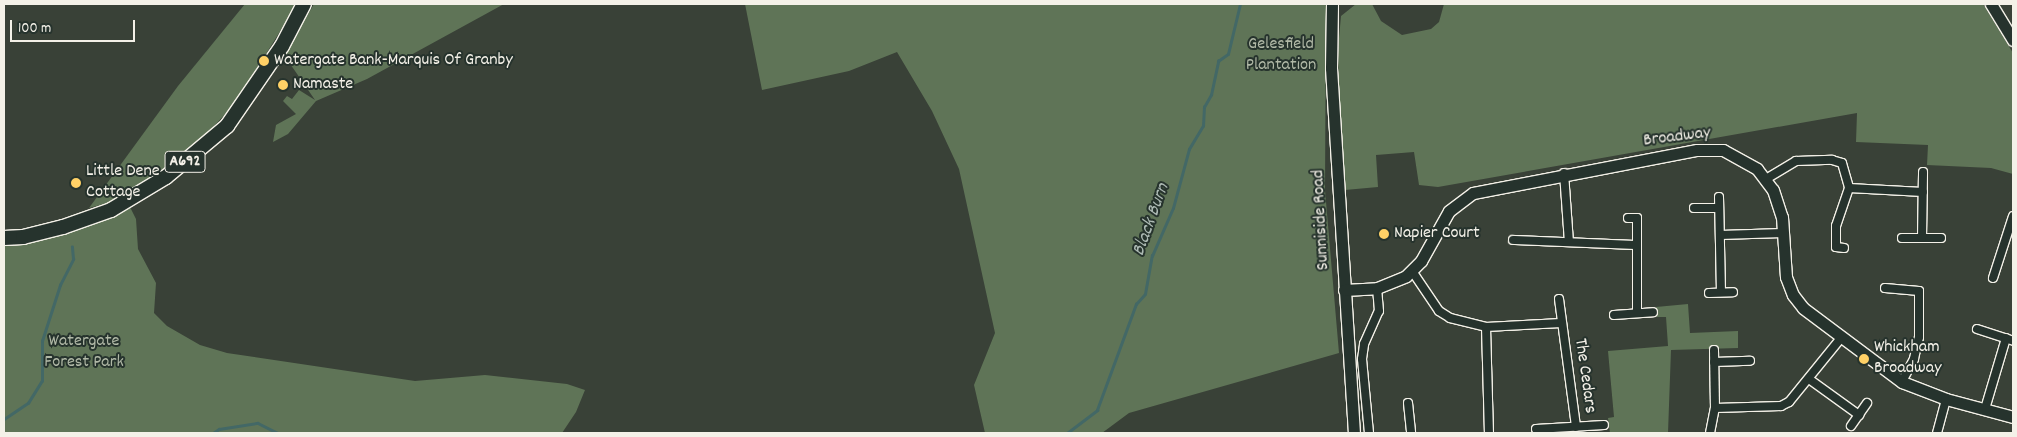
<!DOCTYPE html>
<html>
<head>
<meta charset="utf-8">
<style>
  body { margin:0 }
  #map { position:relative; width:2017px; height:437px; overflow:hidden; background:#394137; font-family:Dekko,sans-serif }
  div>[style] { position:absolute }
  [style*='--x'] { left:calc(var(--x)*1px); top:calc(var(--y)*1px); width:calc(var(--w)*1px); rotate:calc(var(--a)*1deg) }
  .green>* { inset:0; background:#5f7457 }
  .stream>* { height:2.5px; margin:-1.25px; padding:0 1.25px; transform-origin:1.25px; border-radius:1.25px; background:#436866 }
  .roads { filter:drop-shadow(1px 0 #f4f1e8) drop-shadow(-1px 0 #f4f1e8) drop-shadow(0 1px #f4f1e8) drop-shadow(0 -1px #f4f1e8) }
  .street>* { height:8px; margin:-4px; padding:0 4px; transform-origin:4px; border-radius:4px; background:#26332d }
  .secondary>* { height:11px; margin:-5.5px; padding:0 5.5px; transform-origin:5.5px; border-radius:5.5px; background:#26332d }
  .highway>* { height:14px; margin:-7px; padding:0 7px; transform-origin:7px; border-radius:7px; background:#26332d }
  .dots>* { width:14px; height:14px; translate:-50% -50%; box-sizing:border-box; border:2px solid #26332d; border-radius:50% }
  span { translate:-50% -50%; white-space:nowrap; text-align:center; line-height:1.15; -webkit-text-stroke:4px #26332d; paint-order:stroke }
  .shield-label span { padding:1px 4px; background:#26332d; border:1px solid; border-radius:4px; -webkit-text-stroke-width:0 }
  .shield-label { font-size:16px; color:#f4f1e8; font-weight:700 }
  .park-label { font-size:18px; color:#b1b9a7 }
  .poi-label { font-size:18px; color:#f4f1e8 }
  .left { translate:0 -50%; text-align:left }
  .street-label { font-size:18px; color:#f4f1e8 }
  .water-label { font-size:19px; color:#adbab4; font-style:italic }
  .frame { position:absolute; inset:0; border:5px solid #f4f1e8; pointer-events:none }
  .scale { position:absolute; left:10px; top:20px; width:125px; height:22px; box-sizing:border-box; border:2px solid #f4f1e8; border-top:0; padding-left:6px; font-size:15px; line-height:18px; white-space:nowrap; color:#f4f1e8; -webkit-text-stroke:4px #26332d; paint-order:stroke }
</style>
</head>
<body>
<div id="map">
  <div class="green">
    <i style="clip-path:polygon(245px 4px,297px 4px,235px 104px,191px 150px,123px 199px,89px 208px,178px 86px)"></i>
    <i style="clip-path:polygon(314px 4px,504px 4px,367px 79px,316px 101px,288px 134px,273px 142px,276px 125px,296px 114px,283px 101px,287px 96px,292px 99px,299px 90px,315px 100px,284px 55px)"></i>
    <i style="clip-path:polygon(745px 4px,1326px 4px,1325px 190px,1339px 353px,1129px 413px,1102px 433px,985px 433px,974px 385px,995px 333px,959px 169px,932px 111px,897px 52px,849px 71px,762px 90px)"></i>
    <i style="clip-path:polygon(1356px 4px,1372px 4px,1381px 21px,1402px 35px,1431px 29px,1439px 22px,1444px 4px,1983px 4px,2013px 53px,2013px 174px,1991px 168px,1927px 165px,1928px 145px,1856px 142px,1857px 113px,1438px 187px,1419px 185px,1414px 152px,1376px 155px,1378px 187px,1345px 190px,1339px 112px,1338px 49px,1341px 16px)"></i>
    <i style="clip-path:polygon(130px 207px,136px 219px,138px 249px,156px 283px,154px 313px,167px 326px,200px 345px,227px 353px,415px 381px,485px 375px,567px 384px,585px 390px,576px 412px,562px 433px,4px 433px,4px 242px,44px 237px,88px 226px)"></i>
    <i style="clip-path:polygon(1688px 304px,1690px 333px,1738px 331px,1738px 348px,1671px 350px,1668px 433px,1610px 433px,1608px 418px,1614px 417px,1608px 351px,1668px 346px,1666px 317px,1657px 317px,1656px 307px)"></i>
  </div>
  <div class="stream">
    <i style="--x:4;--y:419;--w:29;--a:-34"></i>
    <i style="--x:28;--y:403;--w:26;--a:-58"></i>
    <i style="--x:42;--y:381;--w:40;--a:-90"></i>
    <i style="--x:42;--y:341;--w:59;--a:-72.2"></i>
    <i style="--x:60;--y:285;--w:29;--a:-63"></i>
    <i style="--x:73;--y:259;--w:12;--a:-95"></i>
    <i style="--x:213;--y:433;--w:7;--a:-34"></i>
    <i style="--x:219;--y:429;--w:39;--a:-9"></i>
    <i style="--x:258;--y:423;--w:22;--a:27"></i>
    <i style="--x:1067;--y:433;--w:38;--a:-37"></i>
    <i style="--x:1097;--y:410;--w:113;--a:-69.8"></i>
    <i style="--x:1136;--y:304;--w:13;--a:-48"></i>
    <i style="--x:1145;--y:294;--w:39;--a:-80"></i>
    <i style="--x:1152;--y:256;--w:52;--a:-66.4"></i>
    <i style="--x:1173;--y:208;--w:61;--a:-74.8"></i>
    <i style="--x:1189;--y:149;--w:27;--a:-59"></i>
    <i style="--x:1203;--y:126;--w:19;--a:-87"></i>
    <i style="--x:1204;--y:107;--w:14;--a:-60"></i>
    <i style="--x:1211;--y:95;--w:35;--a:-78"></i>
    <i style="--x:1218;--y:61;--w:12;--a:-35"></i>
    <i style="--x:1228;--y:54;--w:51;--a:-76.5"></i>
  </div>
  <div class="roads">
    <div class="street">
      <i style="--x:1564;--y:173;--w:69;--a:85.9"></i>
      <i style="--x:1766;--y:179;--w:35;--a:-31"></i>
      <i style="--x:1796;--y:161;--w:36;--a:-2"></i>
      <i style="--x:1832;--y:160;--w:10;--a:17"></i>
      <i style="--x:1842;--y:163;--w:26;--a:74"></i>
      <i style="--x:1849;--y:188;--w:40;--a:108.9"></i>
      <i style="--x:1836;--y:226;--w:21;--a:90"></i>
      <i style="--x:1836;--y:247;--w:8;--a:7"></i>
      <i style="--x:1849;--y:188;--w:74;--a:3.1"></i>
      <i style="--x:1719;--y:197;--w:95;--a:88.8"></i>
      <i style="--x:1694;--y:208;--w:25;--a:0"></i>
      <i style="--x:1628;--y:218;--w:9;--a:0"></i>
      <i style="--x:1637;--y:218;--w:95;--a:90"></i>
      <i style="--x:1720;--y:235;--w:63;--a:-1.8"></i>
      <i style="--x:1902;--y:238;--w:39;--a:0"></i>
      <i style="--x:1922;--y:238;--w:66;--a:-89.1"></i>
      <i style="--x:1513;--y:240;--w:124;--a:2.3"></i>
      <i style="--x:1412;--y:271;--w:48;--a:56"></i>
      <i style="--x:1439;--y:311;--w:13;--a:32"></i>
      <i style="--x:1450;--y:318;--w:37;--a:14"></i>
      <i style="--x:1486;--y:327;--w:75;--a:-3.1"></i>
      <i style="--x:1993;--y:278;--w:65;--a:-72.1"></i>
      <i style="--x:1885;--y:288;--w:34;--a:5"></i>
      <i style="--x:1919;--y:291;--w:46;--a:90"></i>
      <i style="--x:1919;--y:337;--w:23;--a:103"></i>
      <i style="--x:1914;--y:359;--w:26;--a:118"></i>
      <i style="--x:1709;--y:293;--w:24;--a:-2"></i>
      <i style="--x:1559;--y:299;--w:129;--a:82.4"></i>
      <i style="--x:1614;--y:315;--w:39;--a:-4"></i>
      <i style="--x:1486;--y:327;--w:106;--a:88.4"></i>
      <i style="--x:1977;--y:329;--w:38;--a:18"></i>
      <i style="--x:1714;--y:362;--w:36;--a:-2"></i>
      <i style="--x:1809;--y:379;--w:62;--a:35.8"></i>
      <i style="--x:1408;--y:403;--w:30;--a:84"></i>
      <i style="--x:1715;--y:408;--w:66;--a:-1.7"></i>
      <i style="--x:1781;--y:406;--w:9;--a:-27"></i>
      <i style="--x:1789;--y:402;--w:82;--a:-50.9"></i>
      <i style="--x:1985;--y:409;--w:74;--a:-73.5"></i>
      <i style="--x:1851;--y:426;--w:28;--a:-55"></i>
      <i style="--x:1536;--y:429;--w:68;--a:-3.4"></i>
      <i style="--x:1369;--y:433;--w:74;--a:-95.4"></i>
      <i style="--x:1362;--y:359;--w:15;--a:-82"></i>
      <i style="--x:1364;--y:344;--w:36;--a:-66"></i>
      <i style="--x:1379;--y:311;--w:23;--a:-95"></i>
      <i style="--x:1710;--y:433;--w:25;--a:-79"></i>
      <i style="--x:1715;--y:408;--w:58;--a:-91"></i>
      <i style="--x:1937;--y:433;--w:35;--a:-75"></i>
    </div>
    <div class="secondary">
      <i style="--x:1332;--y:4;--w:64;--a:90.9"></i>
      <i style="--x:1331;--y:68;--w:366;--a:86.4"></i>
      <i style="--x:1991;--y:4;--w:42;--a:58.6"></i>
      <i style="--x:1344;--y:290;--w:33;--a:-3"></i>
      <i style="--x:1377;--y:288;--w:31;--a:-22"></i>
      <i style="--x:1406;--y:276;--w:21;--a:-45"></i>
      <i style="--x:1421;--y:261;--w:57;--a:-60.8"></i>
      <i style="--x:1449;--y:211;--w:30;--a:-37"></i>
      <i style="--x:1473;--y:193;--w:228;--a:-10.9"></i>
      <i style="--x:1697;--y:150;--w:26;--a:0"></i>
      <i style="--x:1723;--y:150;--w:39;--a:29"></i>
      <i style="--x:1757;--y:169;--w:26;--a:53"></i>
      <i style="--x:1773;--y:190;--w:28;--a:72"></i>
      <i style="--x:1782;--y:217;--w:60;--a:86.2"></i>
      <i style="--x:1786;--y:277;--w:19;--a:69"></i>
      <i style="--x:1793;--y:295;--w:16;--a:52"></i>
      <i style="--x:1803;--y:308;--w:124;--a:36.8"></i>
      <i style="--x:1902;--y:382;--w:47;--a:21.1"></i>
      <i style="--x:1946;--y:399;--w:69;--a:15"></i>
    </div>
    <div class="highway">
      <i style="--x:4;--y:238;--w:19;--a:-3"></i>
      <i style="--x:23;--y:237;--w:41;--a:-14"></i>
      <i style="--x:63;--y:227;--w:51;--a:-19.5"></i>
      <i style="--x:111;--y:210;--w:64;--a:-31"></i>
      <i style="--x:166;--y:177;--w:80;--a:-39.9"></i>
      <i style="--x:227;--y:126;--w:97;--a:-55.5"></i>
      <i style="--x:282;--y:46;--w:47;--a:-62.4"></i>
    </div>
  </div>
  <div class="dots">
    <i style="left:264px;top:61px;background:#ffd166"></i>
    <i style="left:283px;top:85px;background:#ffd166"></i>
    <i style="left:76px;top:183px;background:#ffd166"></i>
    <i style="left:1384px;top:234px;background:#ffd166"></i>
    <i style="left:1864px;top:359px;background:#ffd166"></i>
  </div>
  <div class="shield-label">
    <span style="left:185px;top:162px">A692</span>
  </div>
  <div class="park-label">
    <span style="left:1281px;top:56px">Gelesfield<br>Plantation</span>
    <span style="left:84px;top:353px">Watergate<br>Forest Park</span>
  </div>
  <div class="poi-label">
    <span class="left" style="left:274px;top:61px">Watergate Bank-Marquis Of Granby</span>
    <span class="left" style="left:293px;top:85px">Namaste</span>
    <span class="left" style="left:86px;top:183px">Little Dene<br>Cottage</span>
    <span class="left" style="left:1394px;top:234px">Napier Court</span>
    <span class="left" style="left:1874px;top:359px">Whickham<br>Broadway</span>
  </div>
  <div class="street-label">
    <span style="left:1677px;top:138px;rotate:-7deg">Broadway</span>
    <span style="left:1322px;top:220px;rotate:-93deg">Sunniside Road</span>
    <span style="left:1584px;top:376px;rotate:82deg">The Cedars</span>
  </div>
  <div class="water-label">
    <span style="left:1152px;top:220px;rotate:-70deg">Black Burn</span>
  </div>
  <div class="frame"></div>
  <div class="scale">100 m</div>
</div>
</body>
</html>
